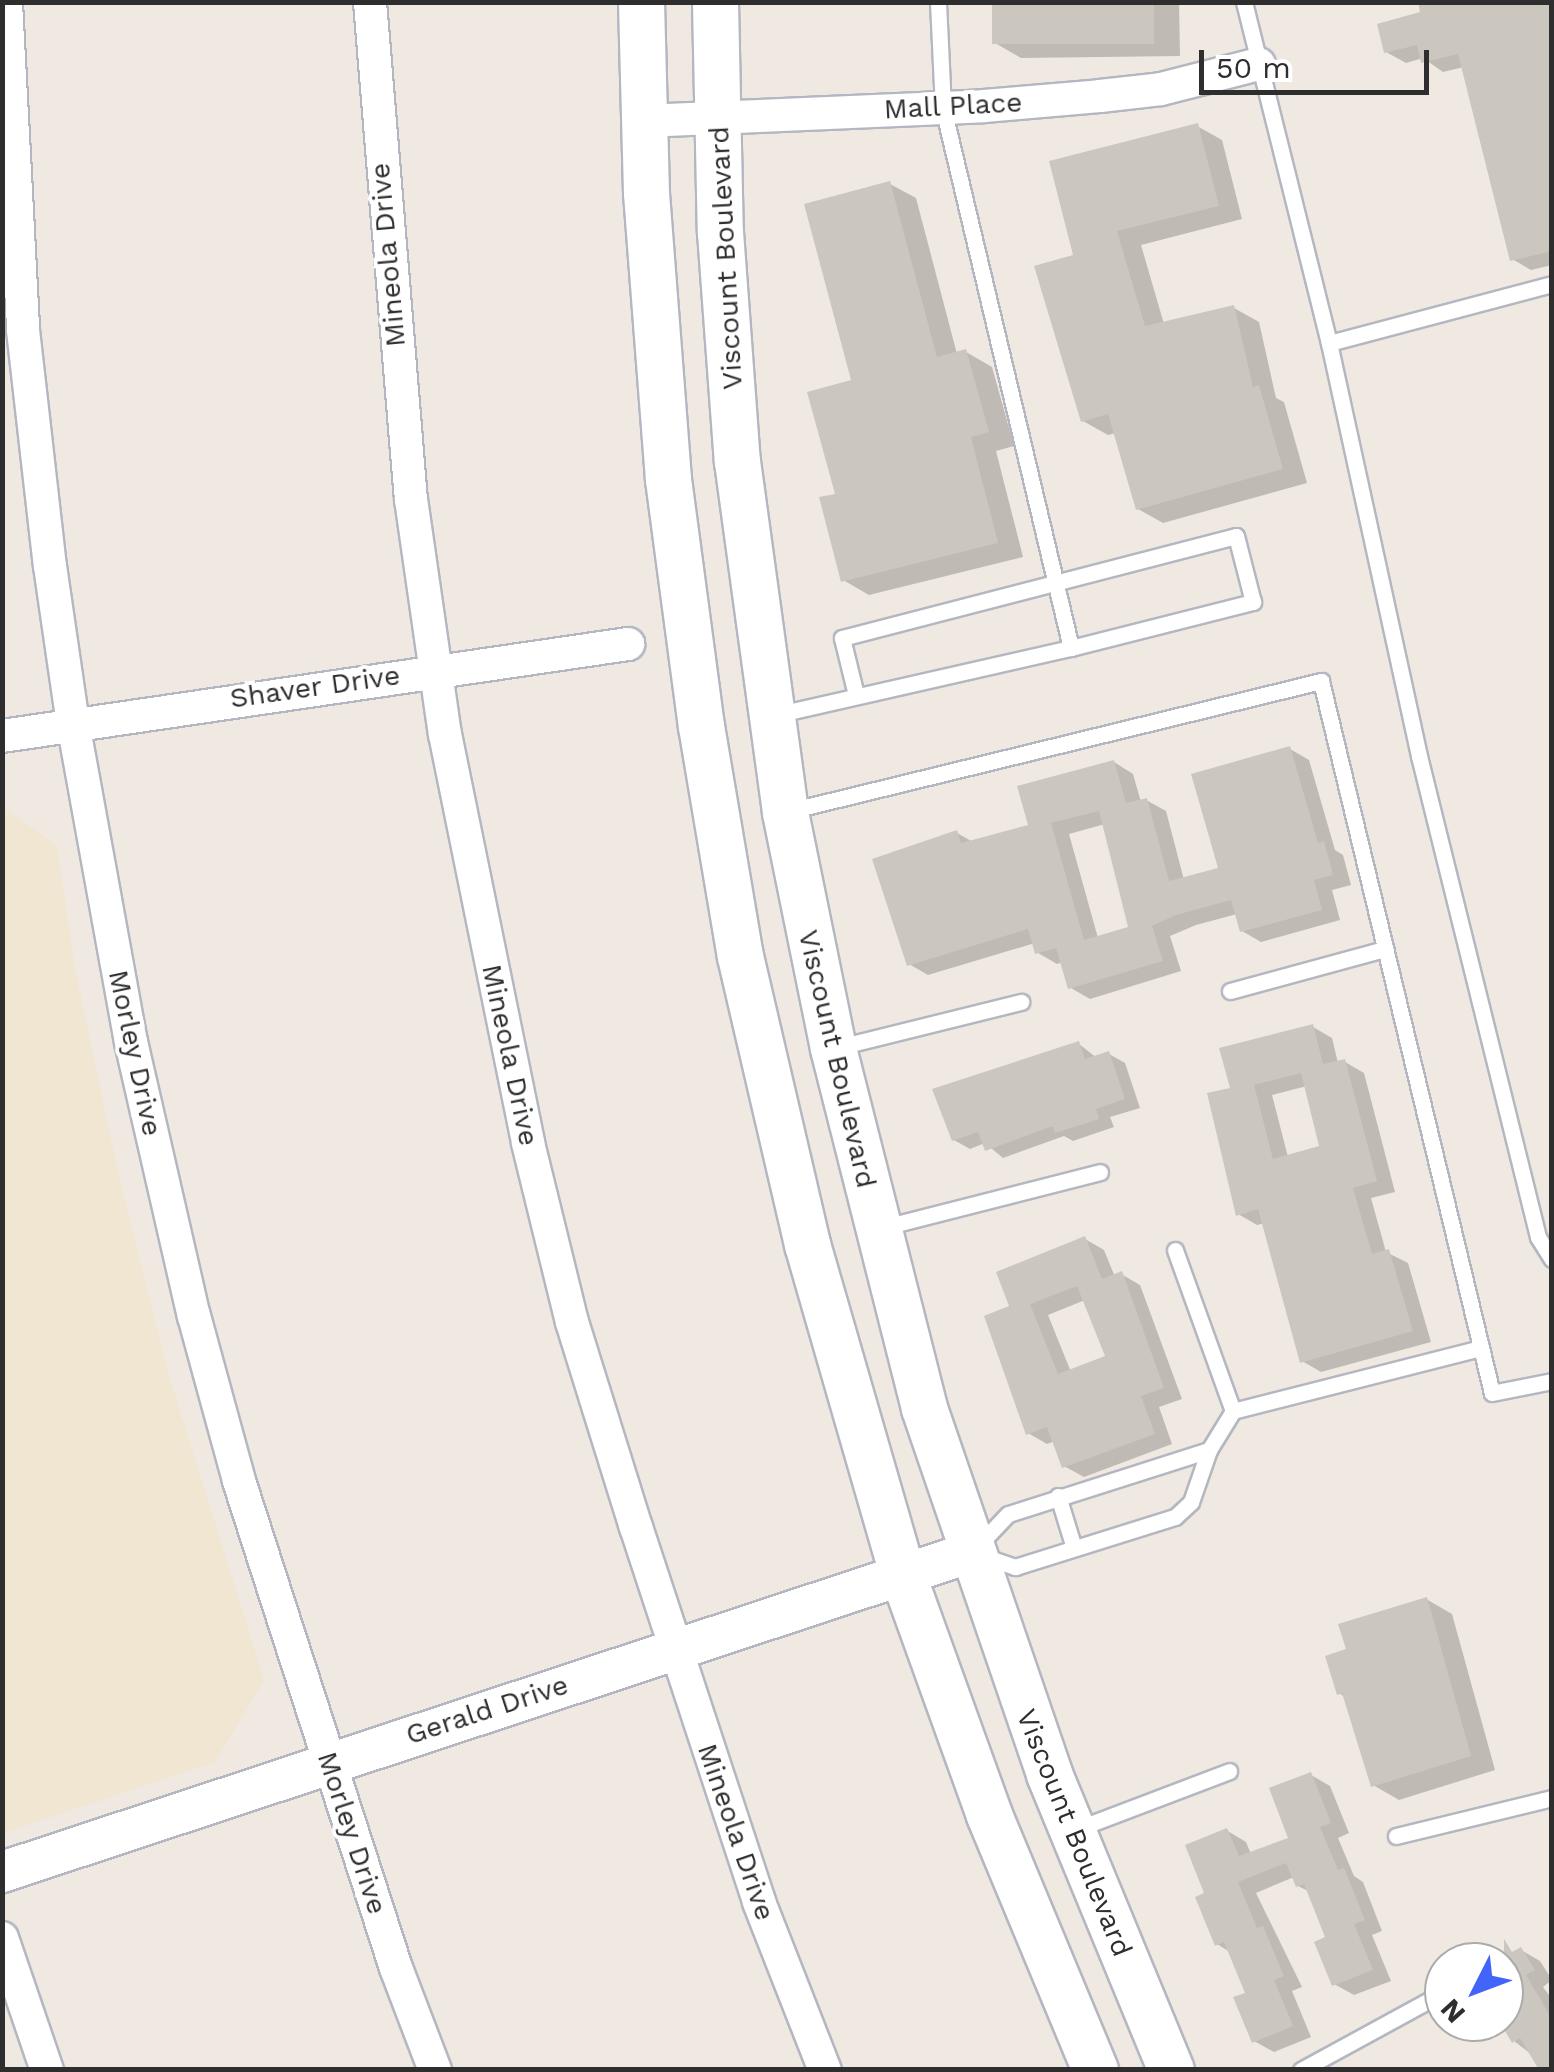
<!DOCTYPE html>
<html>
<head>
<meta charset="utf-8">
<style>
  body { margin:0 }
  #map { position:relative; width:1554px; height:2072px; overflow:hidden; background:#efe9e1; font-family:"Work Sans",sans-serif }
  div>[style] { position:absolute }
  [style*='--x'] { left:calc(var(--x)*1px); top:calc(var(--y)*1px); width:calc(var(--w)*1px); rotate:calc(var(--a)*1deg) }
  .education>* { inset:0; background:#f0e6d1 }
  .shadow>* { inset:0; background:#0003 }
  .building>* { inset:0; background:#cbc7bf; transform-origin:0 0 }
  .roads { filter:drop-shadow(2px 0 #b4b7c1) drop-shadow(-2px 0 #b4b7c1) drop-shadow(0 2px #b4b7c1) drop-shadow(0 -2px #b4b7c1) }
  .service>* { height:15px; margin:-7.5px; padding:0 7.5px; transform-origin:7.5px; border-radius:7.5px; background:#fff }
  .minor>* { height:32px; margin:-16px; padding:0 16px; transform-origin:16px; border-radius:16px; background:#fff }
  .tertiary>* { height:40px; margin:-20px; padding:0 20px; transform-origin:20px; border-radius:20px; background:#fff }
  .secondary>* { height:45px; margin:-22.5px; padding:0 22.5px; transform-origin:22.5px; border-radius:22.5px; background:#fff }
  span { translate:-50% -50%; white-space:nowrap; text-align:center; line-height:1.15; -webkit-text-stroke:8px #fff; paint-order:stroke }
  .street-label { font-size:28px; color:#2e2e2e }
  .frame { position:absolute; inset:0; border:5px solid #2e2e2e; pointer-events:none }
  .north { position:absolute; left:1424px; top:1942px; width:100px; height:100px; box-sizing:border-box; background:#fff; border:2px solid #ababab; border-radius:50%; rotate:228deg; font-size:28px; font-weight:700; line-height:40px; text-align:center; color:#2e2e2e }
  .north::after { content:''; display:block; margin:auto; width:35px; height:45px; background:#4264fb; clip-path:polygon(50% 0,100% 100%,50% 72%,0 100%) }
  .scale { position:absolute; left:1199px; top:50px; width:230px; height:45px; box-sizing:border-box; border:5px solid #2e2e2e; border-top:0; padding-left:12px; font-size:30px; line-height:35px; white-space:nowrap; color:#2e2e2e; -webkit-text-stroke:8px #fff; paint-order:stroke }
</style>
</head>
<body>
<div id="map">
  <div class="education">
    <i style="clip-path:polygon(2px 806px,57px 846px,75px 969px,119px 1177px,168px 1372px,264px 1680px,215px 1762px,3px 1833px)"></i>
  </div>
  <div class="shadow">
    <i style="clip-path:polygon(995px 2px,1179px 2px,1180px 56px,1021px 58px,995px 43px)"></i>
    <i style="clip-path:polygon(1552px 2px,1552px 265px,1531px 270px,1512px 259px,1464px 67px,1443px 72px,1423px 58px,1406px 63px,1386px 52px)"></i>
    <i style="clip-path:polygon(1197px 126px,1222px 140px,1242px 219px,1141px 245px,1164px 324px,1234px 308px,1259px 322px,1276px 398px,1284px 402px,1307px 483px,1163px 523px,1138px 509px,1116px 433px,1108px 435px,1083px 421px,1076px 257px)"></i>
    <i style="clip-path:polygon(890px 184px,916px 198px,957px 354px,966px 352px,992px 367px,1014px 446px,996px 451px,1023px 557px,869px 595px,843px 580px,838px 495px)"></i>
    <i style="clip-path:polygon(evenodd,1290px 749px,1309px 760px,1335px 850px,1343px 855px,1351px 885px,1332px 890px,1340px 920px,1261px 942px,1242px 931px,1237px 914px,1196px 925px,1170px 936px,1181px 971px,1090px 999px,1071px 988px,1063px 962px,1057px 964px,1038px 953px,1035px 943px,928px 975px,909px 964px,957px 833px,973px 842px,1031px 827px,1114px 762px,1133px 774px,1141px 802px,1146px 800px,1166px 811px,1184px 880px,1221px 870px,1290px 749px,1105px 824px,1131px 928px,1098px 938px,1069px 834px,1105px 824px)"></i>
    <i style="clip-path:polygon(evenodd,1313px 1027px,1332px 1038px,1338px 1063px,1345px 1062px,1364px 1073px,1395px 1192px,1371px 1198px,1386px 1252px,1408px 1263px,1431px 1342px,1321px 1372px,1302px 1361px,1265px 1223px,1257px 1225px,1238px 1214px,1233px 1089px,1313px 1027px,1307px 1086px,1322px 1148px,1288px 1157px,1272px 1095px,1307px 1086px)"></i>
    <i style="clip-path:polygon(1079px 1044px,1097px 1058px,1109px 1054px,1125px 1063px,1140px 1108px,1110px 1117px,1114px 1127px,1073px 1141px,1064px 1136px,1003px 1158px,985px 1143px,970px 1149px,954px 1140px)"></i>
    <i style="clip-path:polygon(evenodd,1085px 1239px,1104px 1250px,1115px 1277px,1121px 1274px,1140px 1285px,1182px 1399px,1159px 1407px,1172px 1444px,1084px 1477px,1064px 1466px,1055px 1441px,1047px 1444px,1028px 1433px,1012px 1307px,1085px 1239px,1085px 1300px,1108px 1358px,1071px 1372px,1048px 1315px,1085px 1300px)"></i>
    <i style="clip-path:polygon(1426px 1599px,1452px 1614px,1495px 1770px,1399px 1800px,1373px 1785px,1346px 1698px,1339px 1693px)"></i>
    <i style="clip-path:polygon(1311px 1775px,1330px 1786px,1349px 1833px,1338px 1838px,1354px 1876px,1363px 1882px,1382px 1931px,1372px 1935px,1391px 1981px,1354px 1995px,1334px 1984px,1328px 1938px,1310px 1892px,1298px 1886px,1294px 1877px,1256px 1893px,1302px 1987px,1292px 1991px,1311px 2037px,1274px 2052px,1254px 2041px,1248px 1994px,1230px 1952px,1217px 1944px,1208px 1895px,1226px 1830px,1246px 1842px,1251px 1854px,1292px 1839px)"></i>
    <i style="clip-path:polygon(1521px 1950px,1540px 1961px,1552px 1980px,1543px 1987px,1552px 1999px,1552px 2070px,1514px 2041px,1503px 2022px,1504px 1962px,1500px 1962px)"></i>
  </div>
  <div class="building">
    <i style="left:992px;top:2px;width:162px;height:42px"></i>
    <i style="clip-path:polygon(1418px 2px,1552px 2px,1552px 251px,1510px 261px,1458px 54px,1421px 63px,1417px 45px,1384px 53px,1377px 24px,1420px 12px)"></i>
    <i style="clip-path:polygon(1198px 123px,1219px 206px,1117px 231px,1145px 326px,1234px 305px,1253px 387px,1259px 385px,1283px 469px,1136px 510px,1108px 414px,1081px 422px,1034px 266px,1073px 255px,1049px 161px)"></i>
    <i style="clip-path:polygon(890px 181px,937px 357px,966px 349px,989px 432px,971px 437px,998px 543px,841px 582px,819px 497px,835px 494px,807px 392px,851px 380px,804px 204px)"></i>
    <i style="clip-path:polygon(evenodd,1290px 746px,1318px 843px,1324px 841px,1333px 875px,1314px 880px,1322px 910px,1240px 932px,1231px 900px,1176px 915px,1152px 926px,1163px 961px,1068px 989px,1056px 948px,1035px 954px,1028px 929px,907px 966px,872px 859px,957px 830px,961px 843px,1028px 825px,1017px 786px,1114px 760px,1126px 803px,1147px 798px,1169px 881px,1218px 868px,1191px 774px,1290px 746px,1099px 811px,1128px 927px,1084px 940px,1051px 823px,1099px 811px)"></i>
    <i style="clip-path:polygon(evenodd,1313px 1024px,1323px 1064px,1345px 1059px,1377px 1181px,1353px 1188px,1372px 1254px,1389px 1249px,1413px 1331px,1300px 1363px,1258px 1209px,1236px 1216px,1207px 1093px,1230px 1088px,1219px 1048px,1313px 1024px,1301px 1073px,1319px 1146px,1273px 1159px,1254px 1085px,1301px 1073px)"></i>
    <i style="clip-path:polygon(1079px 1041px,1085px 1059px,1109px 1051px,1125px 1099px,1096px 1109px,1099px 1119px,1055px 1133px,1053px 1126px,985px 1151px,978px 1132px,952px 1141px,932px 1089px)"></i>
    <i style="clip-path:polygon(evenodd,1085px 1236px,1102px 1279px,1122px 1271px,1164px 1388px,1141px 1396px,1155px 1434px,1062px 1468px,1047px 1427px,1026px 1435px,984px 1316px,1009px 1306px,996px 1272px,1085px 1236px,1077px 1286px,1105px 1356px,1058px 1374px,1030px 1304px,1077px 1286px)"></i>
    <i style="clip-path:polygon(1427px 1597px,1471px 1756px,1371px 1787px,1342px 1693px,1337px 1695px,1325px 1656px,1346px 1649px,1338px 1624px)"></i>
    <i style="clip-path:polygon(1311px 1772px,1331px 1823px,1320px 1827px,1338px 1870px,1344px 1868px,1365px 1920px,1354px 1924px,1373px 1970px,1332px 1986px,1314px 1942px,1325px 1937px,1304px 1884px,1296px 1887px,1286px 1863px,1238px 1882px,1257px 1928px,1263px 1926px,1284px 1976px,1274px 1980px,1293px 2026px,1252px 2043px,1233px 1997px,1245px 1993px,1224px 1942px,1215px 1946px,1195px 1897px,1204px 1893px,1185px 1845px,1227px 1828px,1239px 1856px,1288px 1838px,1269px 1788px)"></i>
    <i style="clip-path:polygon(1504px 1939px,1512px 1952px,1521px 1947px,1535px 1970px,1526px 1975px,1552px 2019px,1552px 2070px,1539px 2070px,1520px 2038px,1512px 2043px,1504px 2029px)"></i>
  </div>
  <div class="roads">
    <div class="service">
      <i style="--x:938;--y:2;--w:106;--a:87.3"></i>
      <i style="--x:943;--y:108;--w:555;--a:76.66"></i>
      <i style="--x:1244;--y:2;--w:351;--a:76"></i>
      <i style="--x:1329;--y:343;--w:423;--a:77.7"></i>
      <i style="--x:1419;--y:756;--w:496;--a:76.1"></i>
      <i style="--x:1538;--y:1237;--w:26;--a:58"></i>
      <i style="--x:1329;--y:343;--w:231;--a:-14.8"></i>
      <i style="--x:775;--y:715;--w:303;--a:-12.8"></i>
      <i style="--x:1071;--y:648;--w:188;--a:-14.2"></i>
      <i style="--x:1253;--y:602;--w:68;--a:-104.4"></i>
      <i style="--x:1236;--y:536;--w:407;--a:165.5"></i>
      <i style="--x:842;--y:638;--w:59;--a:76.2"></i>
      <i style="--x:789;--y:811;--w:548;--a:-13.73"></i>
      <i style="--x:1321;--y:681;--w:732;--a:76.5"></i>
      <i style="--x:1492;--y:1393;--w:61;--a:-11.3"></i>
      <i style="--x:1230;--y:991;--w:161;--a:-15.2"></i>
      <i style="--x:835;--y:1048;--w:192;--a:-13.9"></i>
      <i style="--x:881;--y:1228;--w:226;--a:-14.3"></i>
      <i style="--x:1175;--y:1250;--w:171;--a:70.2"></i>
      <i style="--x:1209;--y:1450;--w:211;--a:162.3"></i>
      <i style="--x:1008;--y:1514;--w:52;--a:133.5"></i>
      <i style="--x:972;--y:1552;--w:46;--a:19.2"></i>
      <i style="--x:1015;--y:1567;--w:168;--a:-17.4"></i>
      <i style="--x:1175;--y:1517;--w:22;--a:-43"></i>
      <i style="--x:1191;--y:1502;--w:55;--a:-70.9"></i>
      <i style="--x:1209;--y:1450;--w:46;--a:-58.4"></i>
      <i style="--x:1233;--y:1411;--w:256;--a:-14.3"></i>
      <i style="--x:1058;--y:1496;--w:54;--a:72.9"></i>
      <i style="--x:1074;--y:1830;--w:166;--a:-20.8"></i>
      <i style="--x:1396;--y:1836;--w:161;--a:-13.7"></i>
      <i style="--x:1301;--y:2070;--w:163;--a:-28.6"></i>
    </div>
    <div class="minor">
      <i style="--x:6;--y:2;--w:328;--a:87"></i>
      <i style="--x:23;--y:330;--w:238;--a:83.5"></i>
      <i style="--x:50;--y:566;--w:159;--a:81.7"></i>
      <i style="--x:73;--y:723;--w:324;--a:79.7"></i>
      <i style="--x:131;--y:1042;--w:281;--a:77.1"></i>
      <i style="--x:194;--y:1316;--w:171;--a:74.7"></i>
      <i style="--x:239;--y:1481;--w:512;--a:72.13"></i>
      <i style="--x:396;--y:1968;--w:109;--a:69.1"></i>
      <i style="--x:370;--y:2;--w:499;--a:85.3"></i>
      <i style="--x:411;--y:499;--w:237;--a:81.8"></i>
      <i style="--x:445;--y:734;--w:417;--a:78.5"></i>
      <i style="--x:528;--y:1143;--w:184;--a:76.2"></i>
      <i style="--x:572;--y:1322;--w:215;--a:72.7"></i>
      <i style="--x:636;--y:1527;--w:395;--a:71.8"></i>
      <i style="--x:759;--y:1902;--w:180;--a:68.6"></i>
      <i style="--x:644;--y:121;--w:340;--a:-2.5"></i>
      <i style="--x:984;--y:106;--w:116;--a:-4.9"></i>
      <i style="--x:1100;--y:96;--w:61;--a:-6.5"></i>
      <i style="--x:1161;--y:89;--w:101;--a:-14.3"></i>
      <i style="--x:2;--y:736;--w:633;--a:-8.36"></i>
      <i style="--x:2;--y:1938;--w:139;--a:71.2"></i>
    </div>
    <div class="tertiary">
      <i style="--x:2;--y:1872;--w:1021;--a:-18.26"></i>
    </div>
    <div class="secondary">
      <i style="--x:641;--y:2;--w:191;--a:88.5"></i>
      <i style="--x:646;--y:193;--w:287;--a:85.6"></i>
      <i style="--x:668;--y:479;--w:249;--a:82.4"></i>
      <i style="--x:701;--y:726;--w:233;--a:80.4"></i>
      <i style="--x:740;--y:956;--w:296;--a:76.9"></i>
      <i style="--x:807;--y:1244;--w:342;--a:73.9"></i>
      <i style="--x:902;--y:1573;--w:257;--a:70.2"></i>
      <i style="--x:989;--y:1815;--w:276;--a:67.4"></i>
      <i style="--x:715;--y:2;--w:230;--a:88.8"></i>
      <i style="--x:720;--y:232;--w:230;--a:85.8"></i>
      <i style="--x:737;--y:461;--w:354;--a:82.2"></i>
      <i style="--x:785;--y:812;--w:241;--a:78.5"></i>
      <i style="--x:833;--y:1048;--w:371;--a:75.8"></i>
      <i style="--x:924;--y:1408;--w:387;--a:71.1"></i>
      <i style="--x:1049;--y:1774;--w:320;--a:67.6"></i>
    </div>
  </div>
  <div class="street-label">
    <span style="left:953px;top:106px;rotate:-3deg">Mall Place</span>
    <span style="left:388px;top:255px;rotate:-95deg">Mineola Drive</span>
    <span style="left:726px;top:258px;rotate:-93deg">Viscount Boulevard</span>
    <span style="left:315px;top:687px;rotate:-8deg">Shaver Drive</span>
    <span style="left:135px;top:1053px;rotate:78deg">Morley Drive</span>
    <span style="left:510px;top:1055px;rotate:78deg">Mineola Drive</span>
    <span style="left:837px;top:1059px;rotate:77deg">Viscount Boulevard</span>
    <span style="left:487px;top:1710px;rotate:-18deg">Gerald Drive</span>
    <span style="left:736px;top:1832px;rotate:71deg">Mineola Drive</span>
    <span style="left:352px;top:1833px;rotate:72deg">Morley Drive</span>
    <span style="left:1074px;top:1833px;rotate:68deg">Viscount Boulevard</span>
  </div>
  <div class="frame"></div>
  <div class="north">N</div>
  <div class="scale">50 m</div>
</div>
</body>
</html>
